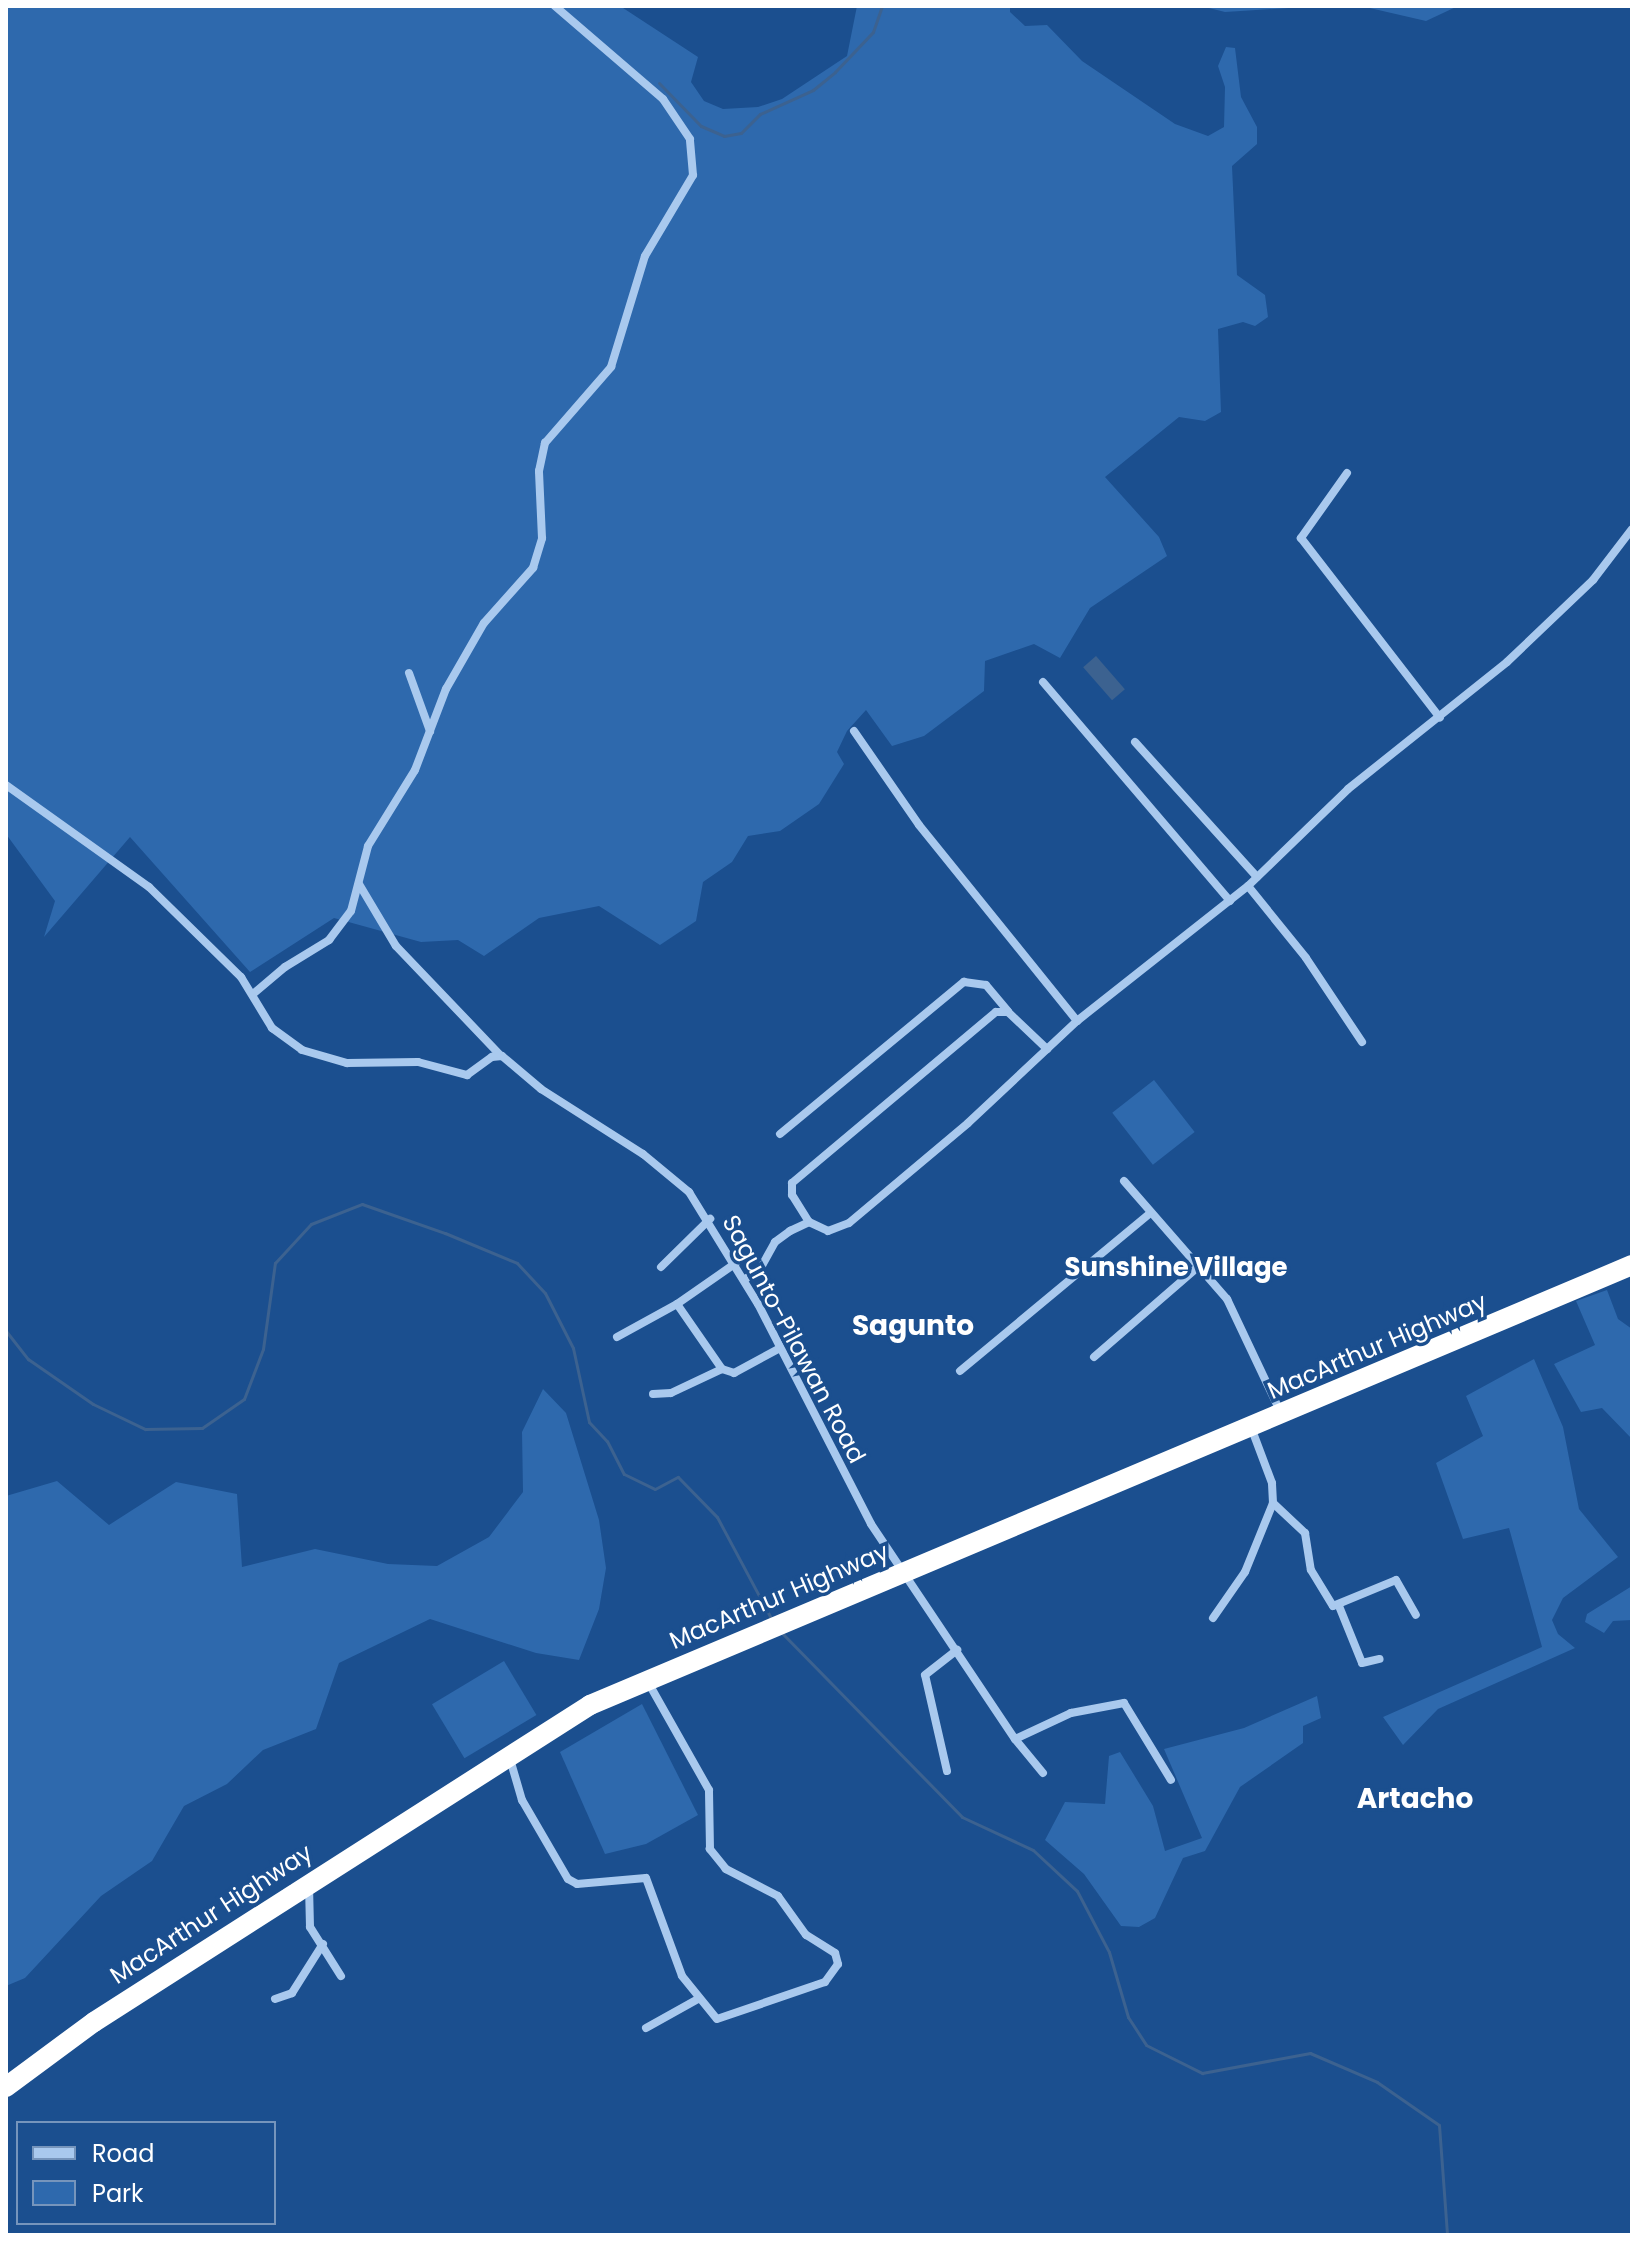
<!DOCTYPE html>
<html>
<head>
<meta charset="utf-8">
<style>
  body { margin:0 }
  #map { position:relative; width:1638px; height:2241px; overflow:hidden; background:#1b4f8f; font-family:Poppins,sans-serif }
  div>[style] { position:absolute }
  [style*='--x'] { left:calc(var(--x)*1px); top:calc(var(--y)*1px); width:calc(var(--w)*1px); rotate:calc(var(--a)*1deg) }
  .green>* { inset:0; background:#2e69ad; transform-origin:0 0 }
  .water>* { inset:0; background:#3c6290; transform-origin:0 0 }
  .stream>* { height:3px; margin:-1.5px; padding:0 1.5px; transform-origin:1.5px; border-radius:1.5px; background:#3c6290 }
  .street>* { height:8px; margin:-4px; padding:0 4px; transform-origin:4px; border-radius:4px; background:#a9c9ee }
  .highway>* { height:20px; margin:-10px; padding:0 10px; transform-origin:10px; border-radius:10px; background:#fff }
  span { translate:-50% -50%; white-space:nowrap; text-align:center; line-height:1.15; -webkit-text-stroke:7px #1b4f8f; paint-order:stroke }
  .street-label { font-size:24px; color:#fff }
  .neighbourhood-label { font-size:26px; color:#fff; font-weight:700 }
  .quarter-label { font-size:28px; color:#fff; font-weight:700 }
  .frame { position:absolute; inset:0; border:8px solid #fff; pointer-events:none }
  .legend { position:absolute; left:16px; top:2121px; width:260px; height:104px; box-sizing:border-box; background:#1b4f8f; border:2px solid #7695bc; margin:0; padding:10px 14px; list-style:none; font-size:24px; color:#fff }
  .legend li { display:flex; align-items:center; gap:16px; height:40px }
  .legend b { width:40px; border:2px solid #7695bc }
</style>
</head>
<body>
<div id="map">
  <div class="green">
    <i style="clip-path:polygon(6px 6px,620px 6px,698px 57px,691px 82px,704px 101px,723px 109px,758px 107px,782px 99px,847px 56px,857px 6px,1010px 6px,1010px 12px,1025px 26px,1047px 25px,1082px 61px,1175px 124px,1208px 136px,1224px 127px,1225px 87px,1218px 66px,1226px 47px,1235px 48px,1241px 97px,1257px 127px,1257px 144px,1232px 166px,1237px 275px,1265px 295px,1268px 317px,1255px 326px,1243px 322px,1218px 329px,1221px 412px,1205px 421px,1179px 417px,1105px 477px,1159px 537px,1167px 556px,1090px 608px,1060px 658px,1034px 644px,985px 661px,984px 691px,924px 736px,892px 746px,866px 710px,847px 731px,837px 752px,844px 764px,819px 804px,780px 831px,748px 836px,732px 862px,703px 882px,696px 921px,660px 945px,599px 906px,539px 918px,484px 956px,458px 940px,421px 942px,334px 918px,250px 972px,130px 837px,44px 937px,55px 901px,6px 834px)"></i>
    <i style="clip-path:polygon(1201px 6px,1319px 6px,1225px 12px)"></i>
    <i style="clip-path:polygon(1361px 6px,1458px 6px,1426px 21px)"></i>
    <i style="left:1154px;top:1080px;width:66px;height:53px;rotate:52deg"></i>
    <i style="clip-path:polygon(1607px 1290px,1618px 1319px,1632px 1329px,1632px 1439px,1602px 1408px,1581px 1412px,1554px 1364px,1595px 1345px,1576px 1301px)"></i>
    <i style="clip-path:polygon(1534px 1359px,1563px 1427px,1579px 1509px,1618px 1557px,1563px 1598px,1552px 1620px,1558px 1634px,1575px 1648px,1438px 1709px,1403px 1745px,1383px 1717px,1542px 1647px,1509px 1528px,1463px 1539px,1436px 1463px,1483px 1436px,1466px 1396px)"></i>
    <i style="clip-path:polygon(543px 1389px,566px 1413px,599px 1520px,606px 1568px,599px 1609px,579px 1660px,536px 1653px,430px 1619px,339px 1663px,316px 1729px,263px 1750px,227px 1784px,184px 1806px,152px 1861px,101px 1896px,25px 1978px,6px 1986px,6px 1496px,57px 1481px,109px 1525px,176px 1482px,237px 1494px,242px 1567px,315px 1549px,388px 1564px,437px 1566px,489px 1537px,523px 1492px,522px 1432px)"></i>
    <i style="clip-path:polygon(1632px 1586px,1632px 1620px,1613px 1621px,1604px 1633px,1585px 1622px,1587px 1614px)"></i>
    <i style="left:504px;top:1661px;width:63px;height:84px;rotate:59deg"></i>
    <i style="clip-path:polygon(1317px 1696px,1321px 1718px,1303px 1726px,1303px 1743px,1240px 1787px,1205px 1851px,1183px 1858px,1155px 1918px,1139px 1927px,1121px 1926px,1084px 1874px,1045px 1840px,1065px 1802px,1105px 1804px,1109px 1756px,1120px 1752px,1153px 1806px,1165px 1851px,1202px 1838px,1164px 1749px,1244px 1728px)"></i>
    <i style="clip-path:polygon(642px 1704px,698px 1815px,646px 1844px,605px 1854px,560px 1752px)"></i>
  </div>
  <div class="water">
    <i style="left:1096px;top:656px;width:44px;height:17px;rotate:49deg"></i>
  </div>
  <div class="stream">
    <i style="--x:659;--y:83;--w:60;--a:45.7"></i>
    <i style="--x:701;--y:126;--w:25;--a:23"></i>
    <i style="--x:724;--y:136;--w:17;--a:-10"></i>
    <i style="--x:741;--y:133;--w:27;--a:-45"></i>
    <i style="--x:760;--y:114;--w:58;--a:-24.4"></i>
    <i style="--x:813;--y:90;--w:28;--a:-39"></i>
    <i style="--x:835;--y:72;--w:55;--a:-46.5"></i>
    <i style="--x:873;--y:32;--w:28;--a:-71"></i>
    <i style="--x:6;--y:1331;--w:36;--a:52"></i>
    <i style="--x:28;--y:1359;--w:79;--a:34.7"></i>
    <i style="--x:93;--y:1404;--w:58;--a:25.7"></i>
    <i style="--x:145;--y:1429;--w:57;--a:-1"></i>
    <i style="--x:202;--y:1428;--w:51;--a:-34.6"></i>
    <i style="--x:244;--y:1399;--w:53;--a:-69.2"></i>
    <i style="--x:263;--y:1349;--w:87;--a:-82.1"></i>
    <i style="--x:275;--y:1263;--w:53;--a:-47.3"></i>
    <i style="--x:311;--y:1224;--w:55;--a:-21.4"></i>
    <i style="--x:362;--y:1204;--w:88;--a:19.3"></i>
    <i style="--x:445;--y:1233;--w:78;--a:22.6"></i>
    <i style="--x:517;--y:1263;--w:41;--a:47"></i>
    <i style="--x:545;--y:1293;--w:62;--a:63"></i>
    <i style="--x:573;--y:1348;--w:76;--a:77.8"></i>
    <i style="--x:589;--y:1422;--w:26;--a:47"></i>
    <i style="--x:607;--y:1441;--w:37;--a:63"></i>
    <i style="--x:624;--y:1474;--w:34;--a:26"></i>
    <i style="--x:655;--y:1489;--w:26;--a:-28"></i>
    <i style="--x:678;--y:1477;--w:56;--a:45.7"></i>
    <i style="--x:717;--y:1517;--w:115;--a:61.9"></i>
    <i style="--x:780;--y:1631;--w:260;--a:45.6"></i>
    <i style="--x:962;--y:1817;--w:78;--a:24.9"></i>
    <i style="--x:1033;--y:1850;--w:60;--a:43"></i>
    <i style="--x:1077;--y:1891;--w:69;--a:62.3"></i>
    <i style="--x:1109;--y:1952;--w:68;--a:73.7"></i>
    <i style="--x:1128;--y:2017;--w:33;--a:57"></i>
    <i style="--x:1146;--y:2045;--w:63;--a:26.6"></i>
    <i style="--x:1202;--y:2073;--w:110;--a:-10.5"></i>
    <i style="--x:1310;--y:2053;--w:73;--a:23.4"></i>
    <i style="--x:1377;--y:2082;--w:75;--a:34.7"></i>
    <i style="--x:1439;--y:2125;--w:110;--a:85.8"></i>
  </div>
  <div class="street">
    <i style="--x:1347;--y:473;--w:80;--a:125.3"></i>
    <i style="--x:1301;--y:538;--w:227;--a:52.3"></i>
    <i style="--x:409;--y:673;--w:62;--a:70.1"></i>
    <i style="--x:1043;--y:682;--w:288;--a:49.5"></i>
    <i style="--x:854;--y:731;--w:114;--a:55.3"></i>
    <i style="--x:919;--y:825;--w:252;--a:51.1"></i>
    <i style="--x:1135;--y:742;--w:182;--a:47.9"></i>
    <i style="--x:6;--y:785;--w:176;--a:35.5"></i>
    <i style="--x:149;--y:887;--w:129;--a:44.4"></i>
    <i style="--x:241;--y:977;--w:60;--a:58.7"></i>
    <i style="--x:272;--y:1028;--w:37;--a:36"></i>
    <i style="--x:302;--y:1050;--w:47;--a:16.1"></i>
    <i style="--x:347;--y:1063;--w:71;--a:-0.8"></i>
    <i style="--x:418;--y:1062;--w:51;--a:14.9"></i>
    <i style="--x:467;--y:1075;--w:31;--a:-36"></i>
    <i style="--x:492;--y:1057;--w:10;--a:-6"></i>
    <i style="--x:502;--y:1056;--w:51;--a:40.2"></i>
    <i style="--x:541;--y:1089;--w:121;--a:32.5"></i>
    <i style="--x:643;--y:1154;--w:60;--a:39.6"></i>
    <i style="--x:689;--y:1192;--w:132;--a:58.4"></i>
    <i style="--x:758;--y:1304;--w:247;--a:62.8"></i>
    <i style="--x:871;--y:1524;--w:259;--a:56.2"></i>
    <i style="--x:1015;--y:1739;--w:44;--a:50.5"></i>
    <i style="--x:359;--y:884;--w:72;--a:59.2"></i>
    <i style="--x:396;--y:946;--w:152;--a:46.3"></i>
    <i style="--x:1248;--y:886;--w:92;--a:51.1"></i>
    <i style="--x:1306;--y:958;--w:101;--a:56.3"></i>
    <i style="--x:253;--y:994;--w:42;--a:-40.2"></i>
    <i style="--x:285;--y:967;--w:52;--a:-31.5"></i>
    <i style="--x:329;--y:940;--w:36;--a:-53"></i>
    <i style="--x:351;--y:911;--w:67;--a:-75.3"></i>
    <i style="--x:368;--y:846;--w:89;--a:-58.3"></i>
    <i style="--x:415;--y:770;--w:87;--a:-69.1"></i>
    <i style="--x:446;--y:689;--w:76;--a:-60.1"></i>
    <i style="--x:484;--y:623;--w:74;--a:-48.3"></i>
    <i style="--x:533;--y:568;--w:31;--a:-73"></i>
    <i style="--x:542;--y:538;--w:67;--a:-92.6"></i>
    <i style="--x:539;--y:471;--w:29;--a:-78"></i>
    <i style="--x:545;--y:443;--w:101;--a:-49"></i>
    <i style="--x:611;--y:367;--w:116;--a:-73"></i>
    <i style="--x:645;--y:256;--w:94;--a:-59.3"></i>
    <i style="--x:693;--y:175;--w:36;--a:-95"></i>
    <i style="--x:690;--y:139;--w:48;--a:-124"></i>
    <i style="--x:663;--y:99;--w:143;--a:-139.3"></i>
    <i style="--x:780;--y:1134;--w:239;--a:-39.6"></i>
    <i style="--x:964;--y:982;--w:22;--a:8"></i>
    <i style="--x:986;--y:985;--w:34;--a:50"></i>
    <i style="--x:1124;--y:1181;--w:157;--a:48.9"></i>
    <i style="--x:1227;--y:1299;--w:126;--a:64.7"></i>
    <i style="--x:809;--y:1222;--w:32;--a:-122"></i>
    <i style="--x:792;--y:1195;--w:12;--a:-90"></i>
    <i style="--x:792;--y:1183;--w:266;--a:-40"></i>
    <i style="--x:996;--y:1012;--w:12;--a:0"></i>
    <i style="--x:1008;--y:1012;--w:54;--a:43.5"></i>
    <i style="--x:661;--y:1267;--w:69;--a:-44.4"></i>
    <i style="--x:745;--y:1279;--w:16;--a:-30"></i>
    <i style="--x:759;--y:1271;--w:33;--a:-61"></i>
    <i style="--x:775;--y:1242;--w:19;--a:-36"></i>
    <i style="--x:790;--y:1231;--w:21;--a:-25"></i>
    <i style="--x:809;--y:1222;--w:21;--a:25"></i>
    <i style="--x:828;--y:1231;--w:22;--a:-21"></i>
    <i style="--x:849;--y:1223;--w:155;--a:-40"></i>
    <i style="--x:968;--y:1123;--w:149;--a:-43.1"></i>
    <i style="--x:1077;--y:1021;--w:218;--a:-38.3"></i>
    <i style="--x:1248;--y:886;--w:139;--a:-44.1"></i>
    <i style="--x:1348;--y:789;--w:203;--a:-38.6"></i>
    <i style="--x:1507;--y:662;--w:119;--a:-43.6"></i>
    <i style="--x:1593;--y:580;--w:64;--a:-52.6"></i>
    <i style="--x:677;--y:1304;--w:72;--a:-34.8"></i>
    <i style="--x:617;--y:1337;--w:68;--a:-28.8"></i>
    <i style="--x:677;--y:1304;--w:79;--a:55.3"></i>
    <i style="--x:1094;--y:1357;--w:138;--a:-40.9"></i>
    <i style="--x:960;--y:1371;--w:247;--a:-39.7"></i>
    <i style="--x:653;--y:1394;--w:18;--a:-3"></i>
    <i style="--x:671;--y:1393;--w:56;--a:-25.2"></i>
    <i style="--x:722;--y:1369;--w:13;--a:18"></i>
    <i style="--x:734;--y:1373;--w:52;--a:-28.5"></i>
    <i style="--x:1273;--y:1503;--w:44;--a:43.2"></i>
    <i style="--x:1305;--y:1533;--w:37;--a:81"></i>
    <i style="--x:1311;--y:1570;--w:42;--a:58.6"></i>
    <i style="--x:1333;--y:1606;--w:68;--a:-22.4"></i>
    <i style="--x:1396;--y:1580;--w:40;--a:60.3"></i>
    <i style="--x:1339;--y:1606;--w:61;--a:68"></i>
    <i style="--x:1362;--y:1663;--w:18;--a:-13"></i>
    <i style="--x:1213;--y:1618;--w:56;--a:-55.2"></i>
    <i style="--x:1245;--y:1572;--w:74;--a:-67.9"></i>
    <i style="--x:1273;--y:1503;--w:20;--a:-93"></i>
    <i style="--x:1272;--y:1483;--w:60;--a:-110.6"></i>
    <i style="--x:1015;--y:1739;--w:62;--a:-24.9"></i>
    <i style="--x:1071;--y:1713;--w:54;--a:-10.7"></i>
    <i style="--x:1124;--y:1703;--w:90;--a:58.6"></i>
    <i style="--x:510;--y:1759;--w:43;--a:73.7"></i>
    <i style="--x:522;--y:1800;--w:91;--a:59.8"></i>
    <i style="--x:568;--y:1879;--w:10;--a:29"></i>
    <i style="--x:577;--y:1884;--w:69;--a:-5"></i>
    <i style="--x:646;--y:1878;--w:104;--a:69.8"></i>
    <i style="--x:682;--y:1976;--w:55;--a:50.9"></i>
    <i style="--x:717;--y:2019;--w:114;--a:-18.9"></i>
    <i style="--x:825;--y:1982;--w:22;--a:-54"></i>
    <i style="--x:838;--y:1964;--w:11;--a:-105"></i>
    <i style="--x:835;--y:1953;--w:34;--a:-148"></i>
    <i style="--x:806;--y:1935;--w:48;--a:-125.7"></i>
    <i style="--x:778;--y:1896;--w:59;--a:-152.6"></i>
    <i style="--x:726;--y:1869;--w:26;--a:-129"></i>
    <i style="--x:710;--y:1849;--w:59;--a:-91"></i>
    <i style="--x:709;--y:1790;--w:124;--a:-119.5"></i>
    <i style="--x:947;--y:1771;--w:98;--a:-102.9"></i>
    <i style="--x:925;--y:1675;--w:41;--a:-38"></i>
    <i style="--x:309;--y:1886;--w:41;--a:88.6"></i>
    <i style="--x:310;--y:1927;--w:58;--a:57.7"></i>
    <i style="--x:275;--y:1999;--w:18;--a:-19"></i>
    <i style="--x:292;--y:1993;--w:58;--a:-57.7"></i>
    <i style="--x:646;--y:2028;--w:60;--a:-29.1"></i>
  </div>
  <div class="highway">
    <i style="--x:6;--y:2087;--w:109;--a:-36.5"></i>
    <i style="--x:94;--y:2022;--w:589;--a:-32.58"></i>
    <i style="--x:590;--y:1705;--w:1131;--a:-22.89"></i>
  </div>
  <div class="street-label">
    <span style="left:794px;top:1339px;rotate:62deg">Sagunto-Pilawan Road</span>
    <span style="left:1377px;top:1346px;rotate:-23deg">MacArthur Highway</span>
    <span style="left:779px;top:1596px;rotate:-23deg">MacArthur Highway</span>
    <span style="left:211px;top:1914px;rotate:-33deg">MacArthur Highway</span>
  </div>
  <div class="neighbourhood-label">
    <span style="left:1176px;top:1268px">Sunshine Village</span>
  </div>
  <div class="quarter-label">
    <span style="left:913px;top:1326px">Sagunto</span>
    <span style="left:1415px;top:1799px">Artacho</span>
  </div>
  <div class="frame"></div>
  <ul class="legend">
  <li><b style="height:10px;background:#a9c9ee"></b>Road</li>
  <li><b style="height:22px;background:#2e69ad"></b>Park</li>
  </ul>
</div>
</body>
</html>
